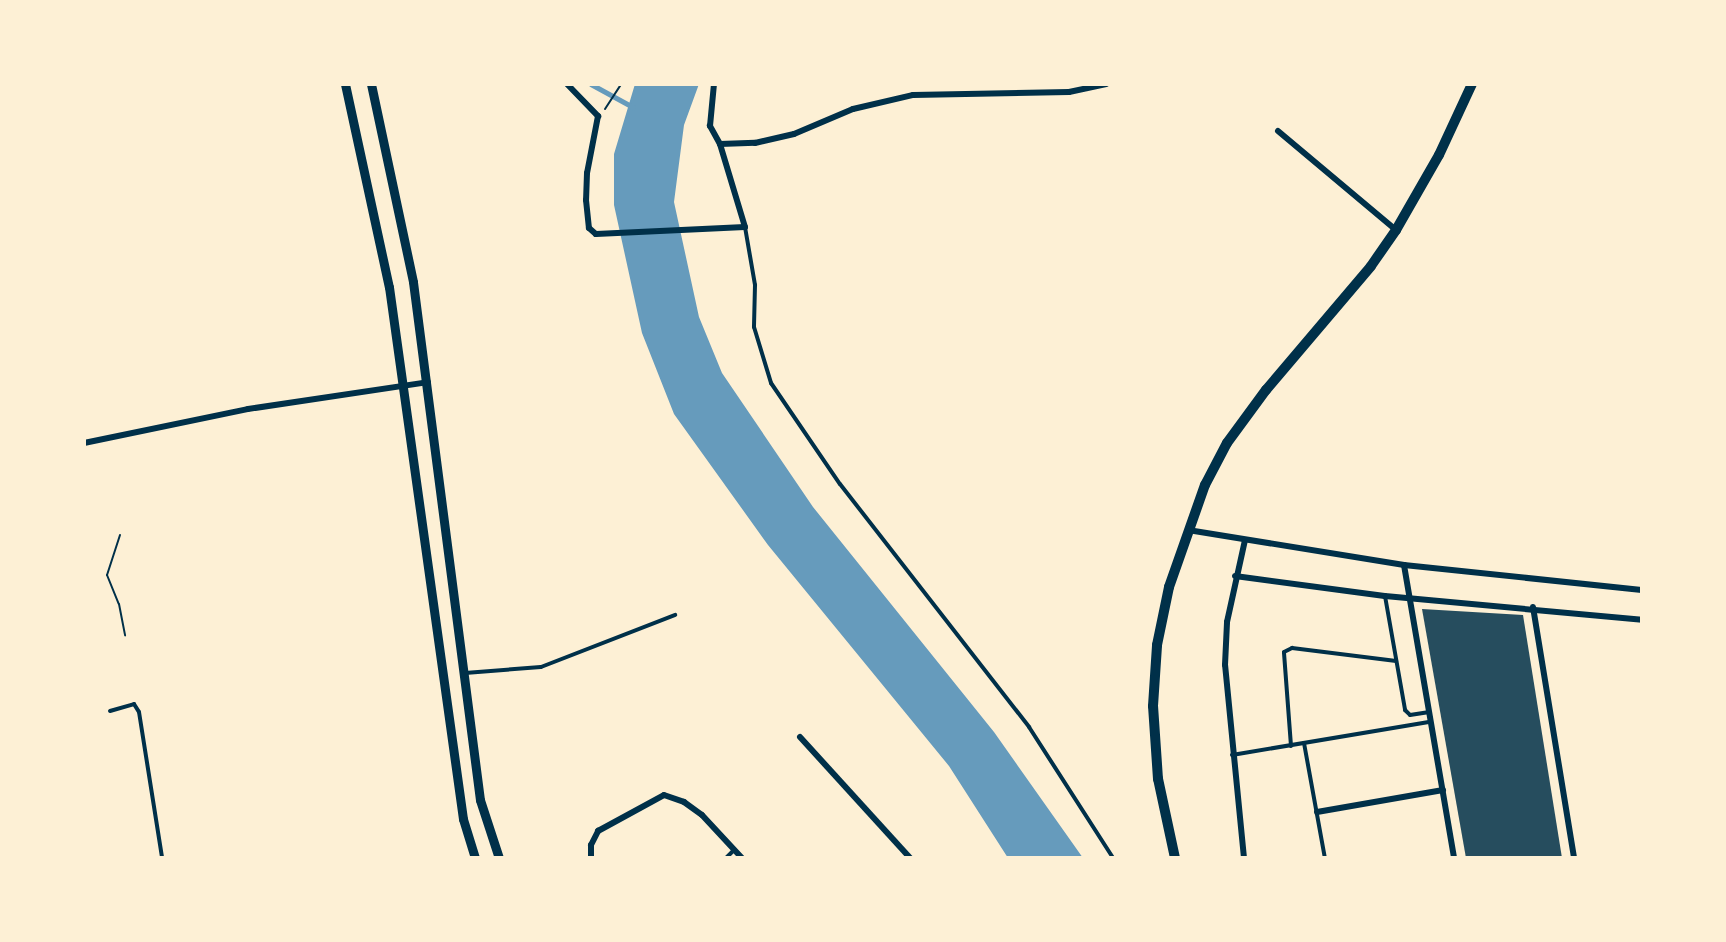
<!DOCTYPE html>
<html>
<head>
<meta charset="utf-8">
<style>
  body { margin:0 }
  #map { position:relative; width:1726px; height:942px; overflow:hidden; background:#fdf0d5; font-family:"DM Sans",sans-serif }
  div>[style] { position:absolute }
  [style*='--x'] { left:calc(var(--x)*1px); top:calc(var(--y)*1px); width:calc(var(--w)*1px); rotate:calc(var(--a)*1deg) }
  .water>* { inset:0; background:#669bbc }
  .stream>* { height:4.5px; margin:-2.25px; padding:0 2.25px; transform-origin:2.25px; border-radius:2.25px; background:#669bbc }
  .building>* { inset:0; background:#264d5e }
  .path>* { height:2px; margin:-1px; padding:0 1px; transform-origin:1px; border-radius:1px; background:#003049 }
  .service>* { height:4px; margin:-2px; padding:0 2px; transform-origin:2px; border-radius:2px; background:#003049 }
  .minor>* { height:6px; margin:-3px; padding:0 3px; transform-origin:3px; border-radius:3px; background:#003049 }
  .tertiary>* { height:9px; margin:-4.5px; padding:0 4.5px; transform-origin:4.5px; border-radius:4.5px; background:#003049 }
  .secondary>* { height:10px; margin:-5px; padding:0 5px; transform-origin:5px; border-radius:5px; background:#003049 }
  span { translate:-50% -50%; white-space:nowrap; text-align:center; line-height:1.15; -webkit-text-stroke:5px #fdf0d5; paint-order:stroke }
  .frame { position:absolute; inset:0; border:86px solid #fdf0d5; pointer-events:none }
</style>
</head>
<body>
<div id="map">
  <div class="water">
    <i style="clip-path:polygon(635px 84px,699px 84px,684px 125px,674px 202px,699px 317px,722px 373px,813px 507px,994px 732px,1083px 858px,1008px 858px,949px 766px,768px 545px,674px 414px,642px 333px,614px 205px,614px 154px)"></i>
  </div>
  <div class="stream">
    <i style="--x:591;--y:84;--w:48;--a:28.7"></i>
  </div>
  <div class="building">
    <i style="clip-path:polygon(1422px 609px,1523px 615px,1562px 858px,1466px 858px)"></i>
  </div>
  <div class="path">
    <i style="--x:605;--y:109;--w:30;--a:-57"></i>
    <i style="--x:120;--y:535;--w:42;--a:108"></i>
    <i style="--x:107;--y:575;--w:31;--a:68"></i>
    <i style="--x:119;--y:604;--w:32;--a:79"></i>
  </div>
  <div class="service">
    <i style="--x:745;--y:227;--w:59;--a:80.2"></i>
    <i style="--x:755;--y:285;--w:42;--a:91.4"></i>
    <i style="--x:754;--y:327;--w:59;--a:73.1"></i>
    <i style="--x:771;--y:383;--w:122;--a:55.7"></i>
    <i style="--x:840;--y:484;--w:308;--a:52.1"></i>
    <i style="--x:1029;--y:727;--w:156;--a:57.3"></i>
    <i style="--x:1385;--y:596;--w:116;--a:80"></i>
    <i style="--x:1405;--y:710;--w:7;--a:45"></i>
    <i style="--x:1410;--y:715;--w:18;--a:-9"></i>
    <i style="--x:465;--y:673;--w:76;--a:-4.5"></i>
    <i style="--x:541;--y:667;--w:144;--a:-21.2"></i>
    <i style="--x:110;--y:711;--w:25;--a:-16"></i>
    <i style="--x:134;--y:704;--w:9;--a:58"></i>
    <i style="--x:139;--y:712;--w:148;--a:81"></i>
    <i style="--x:1304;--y:743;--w:117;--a:79.7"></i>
    <i style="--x:1291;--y:746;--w:94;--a:-94.3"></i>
    <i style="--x:1284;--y:652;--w:9;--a:-27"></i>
    <i style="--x:1292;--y:648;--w:105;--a:7.1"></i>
    <i style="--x:1232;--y:755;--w:201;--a:-9.5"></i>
    <i style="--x:726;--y:858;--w:11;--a:-45"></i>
  </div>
  <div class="minor">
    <i style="--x:567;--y:84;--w:45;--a:45.9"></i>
    <i style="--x:598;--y:116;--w:58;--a:100.9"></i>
    <i style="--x:587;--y:173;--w:27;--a:92"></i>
    <i style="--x:586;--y:200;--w:28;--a:84"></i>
    <i style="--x:589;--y:228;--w:9;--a:41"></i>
    <i style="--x:596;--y:234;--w:149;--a:-2.7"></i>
    <i style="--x:745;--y:227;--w:87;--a:-106.8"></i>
    <i style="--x:720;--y:144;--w:21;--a:-119"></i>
    <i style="--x:710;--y:126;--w:42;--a:-84.6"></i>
    <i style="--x:1278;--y:131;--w:154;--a:40"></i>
    <i style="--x:720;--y:144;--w:35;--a:-2"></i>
    <i style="--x:755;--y:143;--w:40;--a:-13"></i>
    <i style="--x:794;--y:134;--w:64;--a:-23"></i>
    <i style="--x:853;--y:109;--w:62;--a:-13.1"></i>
    <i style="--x:913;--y:95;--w:156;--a:-1.1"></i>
    <i style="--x:1069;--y:92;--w:38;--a:-12"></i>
    <i style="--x:84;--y:443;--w:167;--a:-11.7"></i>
    <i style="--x:248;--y:409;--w:182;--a:-8.5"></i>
    <i style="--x:1188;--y:530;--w:219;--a:9.2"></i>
    <i style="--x:1404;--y:565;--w:239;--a:6"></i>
    <i style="--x:1404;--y:565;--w:297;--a:80.3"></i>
    <i style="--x:1235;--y:576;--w:151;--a:7.6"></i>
    <i style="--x:1385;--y:596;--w:258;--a:5.3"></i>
    <i style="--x:1533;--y:607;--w:254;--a:80.7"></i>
    <i style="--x:800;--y:737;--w:164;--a:47.7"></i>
    <i style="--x:1317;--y:812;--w:128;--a:-9.9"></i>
    <i style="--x:591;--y:858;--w:13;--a:-90"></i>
    <i style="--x:591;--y:845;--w:16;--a:-63"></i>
    <i style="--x:598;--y:831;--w:75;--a:-28.6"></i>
    <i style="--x:664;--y:795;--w:21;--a:19"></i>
    <i style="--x:684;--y:802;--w:22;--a:36"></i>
    <i style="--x:702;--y:815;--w:59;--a:47.1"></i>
    <i style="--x:1244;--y:858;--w:194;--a:-95.6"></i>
    <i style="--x:1225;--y:665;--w:43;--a:-87.3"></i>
    <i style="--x:1227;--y:622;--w:84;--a:-77.6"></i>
  </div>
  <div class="tertiary">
    <i style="--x:345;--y:84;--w:208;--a:77.8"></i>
    <i style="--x:389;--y:287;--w:537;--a:82.08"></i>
    <i style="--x:463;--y:819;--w:41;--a:72.9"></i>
    <i style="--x:371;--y:84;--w:202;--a:78"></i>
    <i style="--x:413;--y:282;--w:522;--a:82.63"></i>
    <i style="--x:480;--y:800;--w:61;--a:71.9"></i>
  </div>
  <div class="secondary">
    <i style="--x:1175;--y:858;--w:81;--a:-102.1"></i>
    <i style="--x:1158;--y:779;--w:73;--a:-93.9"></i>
    <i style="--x:1153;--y:706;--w:61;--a:-86.2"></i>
    <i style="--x:1157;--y:645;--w:59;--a:-78.3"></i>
    <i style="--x:1169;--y:587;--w:108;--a:-70.6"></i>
    <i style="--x:1205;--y:485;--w:47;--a:-62.4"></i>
    <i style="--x:1227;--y:443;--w:66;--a:-53.7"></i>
    <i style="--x:1266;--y:390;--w:162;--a:-49.7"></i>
    <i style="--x:1371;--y:266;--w:44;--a:-55.2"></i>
    <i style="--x:1396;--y:230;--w:86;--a:-60.2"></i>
    <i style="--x:1439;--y:155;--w:78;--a:-65.1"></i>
  </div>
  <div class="frame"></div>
</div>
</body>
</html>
